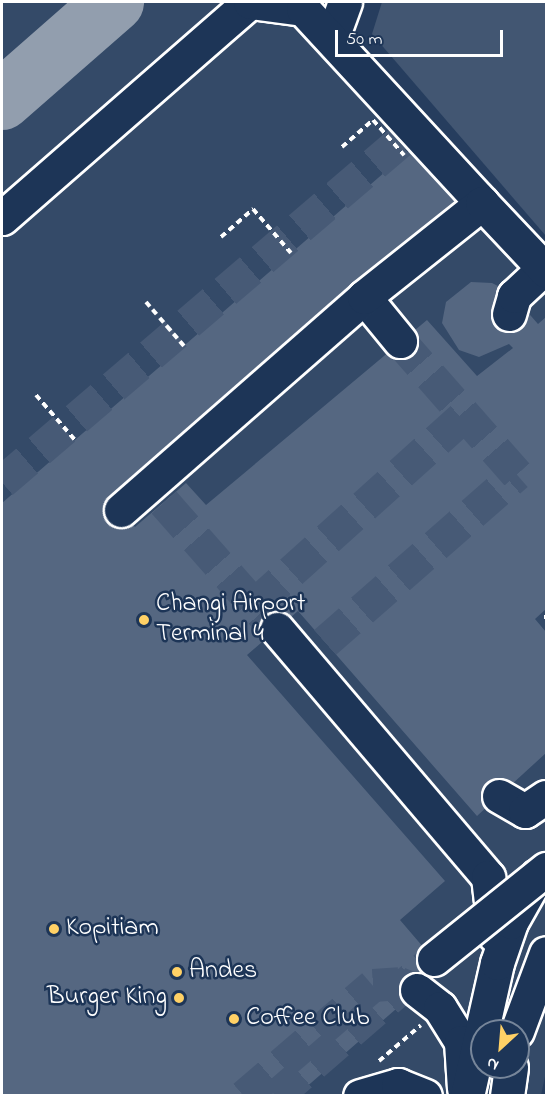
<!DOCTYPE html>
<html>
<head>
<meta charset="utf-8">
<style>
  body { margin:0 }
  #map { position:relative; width:548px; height:1097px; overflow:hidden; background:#263d5e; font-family:"Indie Flower",sans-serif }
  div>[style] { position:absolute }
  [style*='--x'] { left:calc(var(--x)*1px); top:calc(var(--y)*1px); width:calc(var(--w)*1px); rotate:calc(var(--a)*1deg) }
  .built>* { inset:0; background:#344a68 }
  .green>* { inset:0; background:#425672 }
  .taxiway>* { height:60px; margin:-30px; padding:0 30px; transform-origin:30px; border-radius:30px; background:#929eae }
  .building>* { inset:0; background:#556781 }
  .minor-tunnel>* { height:33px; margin-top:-16.5px; transform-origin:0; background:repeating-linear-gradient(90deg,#475a76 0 33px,transparent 0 49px) }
  .major-tunnel>* { height:33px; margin-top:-16.5px; transform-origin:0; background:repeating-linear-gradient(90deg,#475a76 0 33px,transparent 0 49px) }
  .path>* { height:4px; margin-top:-2px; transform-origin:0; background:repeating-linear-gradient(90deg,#fff 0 6px,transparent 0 10.5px) }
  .roads { filter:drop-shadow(2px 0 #fff) drop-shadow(-2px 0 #fff) drop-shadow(0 2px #fff) drop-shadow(0 -2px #fff) }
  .minor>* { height:33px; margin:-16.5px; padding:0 16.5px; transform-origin:16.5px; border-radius:16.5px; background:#1d3557 }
  .major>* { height:33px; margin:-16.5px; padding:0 16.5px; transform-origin:16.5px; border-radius:16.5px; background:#1d3557 }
  .path-bridge>* { height:4px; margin-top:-2px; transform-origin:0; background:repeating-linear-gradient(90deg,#fff 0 6px,transparent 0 10.5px) }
  .bridges { filter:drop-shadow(2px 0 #fff) drop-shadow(-2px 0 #fff) drop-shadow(0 2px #fff) drop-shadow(0 -2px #fff) }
  .major-bridge>* { height:33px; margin:-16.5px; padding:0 16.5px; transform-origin:16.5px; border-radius:16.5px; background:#1d3557 }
  .dots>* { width:16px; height:16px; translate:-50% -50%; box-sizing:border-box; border:3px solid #1d3557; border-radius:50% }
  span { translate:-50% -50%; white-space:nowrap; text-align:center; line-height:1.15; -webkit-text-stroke:5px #1d3557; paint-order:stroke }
  .poi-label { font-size:26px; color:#fff }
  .left { translate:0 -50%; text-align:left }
  .right { translate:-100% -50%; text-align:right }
  .frame { position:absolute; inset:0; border:3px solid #fff; pointer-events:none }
  .north { position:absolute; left:470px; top:1019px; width:60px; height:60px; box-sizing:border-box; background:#1d3557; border:2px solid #77869a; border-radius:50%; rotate:206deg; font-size:16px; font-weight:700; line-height:24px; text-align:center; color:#fff }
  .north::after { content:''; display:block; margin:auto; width:21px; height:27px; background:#ffd166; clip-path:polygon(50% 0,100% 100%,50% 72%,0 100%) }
  .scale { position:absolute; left:335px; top:30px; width:168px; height:27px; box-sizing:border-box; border:3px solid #fff; border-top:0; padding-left:8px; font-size:18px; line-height:21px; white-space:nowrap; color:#fff; -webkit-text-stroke:4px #1d3557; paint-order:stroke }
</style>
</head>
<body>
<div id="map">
  <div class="built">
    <i style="clip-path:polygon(evenodd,2px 2px,366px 2px,354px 36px,546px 251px,546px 1072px,541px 1095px,2px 1095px,2px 2px,482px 1031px,518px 1031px,518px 1067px,482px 1067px,482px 1031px)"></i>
  </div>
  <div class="green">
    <i style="clip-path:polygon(382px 2px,546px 2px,546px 236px,372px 34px)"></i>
  </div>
  <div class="taxiway">
    <i style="--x:2;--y:100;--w:149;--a:-41.2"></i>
  </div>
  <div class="building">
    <i style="clip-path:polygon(415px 146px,465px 203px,116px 505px,135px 527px,186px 483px,206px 505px,427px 320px,477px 376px,513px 348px,509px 344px,479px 357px,459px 350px,442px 323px,446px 302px,471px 282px,492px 283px,510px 292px,538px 324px,546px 317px,546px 609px,535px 619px,546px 632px,546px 753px,477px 816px,298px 611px,247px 655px,445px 881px,400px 920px,442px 969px,296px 1096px,2px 1096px,2px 503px)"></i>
  </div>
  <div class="minor-tunnel">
    <i style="--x:2;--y:482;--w:546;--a:-40.54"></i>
    <i style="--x:164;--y:502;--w:157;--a:48.6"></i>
    <i style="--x:255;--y:604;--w:283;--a:-42"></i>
    <i style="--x:325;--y:642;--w:255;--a:-41.2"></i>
    <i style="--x:517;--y:474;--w:177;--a:-131.3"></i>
    <i style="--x:244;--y:1096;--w:170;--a:-40.7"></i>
    <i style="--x:373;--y:985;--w:26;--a:-4"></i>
    <i style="--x:399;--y:983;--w:19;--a:21"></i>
  </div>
  <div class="major-tunnel">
    <i style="--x:276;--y:1096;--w:209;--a:-40.9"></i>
  </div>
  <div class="path">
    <i style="--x:546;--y:615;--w:4;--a:90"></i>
    <i style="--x:379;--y:1061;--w:55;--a:-40.6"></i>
  </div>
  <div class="roads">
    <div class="minor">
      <i style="--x:333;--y:35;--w:35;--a:-70"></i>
      <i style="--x:2;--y:218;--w:329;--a:-41.1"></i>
      <i style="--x:250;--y:2;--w:53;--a:7.5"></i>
      <i style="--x:303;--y:9;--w:264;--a:47.3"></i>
      <i style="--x:364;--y:297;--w:57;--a:50.7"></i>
      <i style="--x:509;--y:314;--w:19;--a:-74"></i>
      <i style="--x:514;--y:296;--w:41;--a:-43"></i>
      <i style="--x:121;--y:510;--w:323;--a:-41.2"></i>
      <i style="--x:364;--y:297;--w:151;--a:-38.5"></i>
      <i style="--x:482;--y:203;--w:93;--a:46.7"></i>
      <i style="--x:277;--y:629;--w:326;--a:49.6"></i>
      <i style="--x:488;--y:877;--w:59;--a:83.2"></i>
      <i style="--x:499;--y:796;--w:30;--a:30"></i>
      <i style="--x:525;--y:811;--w:25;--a:-34"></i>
      <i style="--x:417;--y:990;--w:29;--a:38"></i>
      <i style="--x:440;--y:1008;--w:40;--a:58"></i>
      <i style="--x:461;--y:1042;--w:46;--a:86.3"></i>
      <i style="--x:517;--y:1031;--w:83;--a:-69.6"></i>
      <i style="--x:507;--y:1096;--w:29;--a:-82"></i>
    </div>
    <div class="major">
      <i style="--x:360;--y:1096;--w:40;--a:-16"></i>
      <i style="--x:398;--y:1085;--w:29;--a:22"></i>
      <i style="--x:467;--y:1096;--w:136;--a:-77.3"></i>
      <i style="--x:497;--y:963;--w:43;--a:-71.1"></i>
      <i style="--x:511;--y:922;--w:53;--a:-60.5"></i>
    </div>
  </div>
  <div class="path-bridge">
    <i style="--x:342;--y:147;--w:41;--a:-41.1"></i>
    <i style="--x:373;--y:120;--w:47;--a:48.5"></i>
    <i style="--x:221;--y:237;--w:43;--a:-41.2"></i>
    <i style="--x:253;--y:209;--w:58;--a:49.2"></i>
    <i style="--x:146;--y:302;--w:58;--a:49.2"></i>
    <i style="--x:36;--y:395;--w:60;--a:49.1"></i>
  </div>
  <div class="bridges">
    <div class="major-bridge">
      <i style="--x:434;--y:959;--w:144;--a:-38.8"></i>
    </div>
  </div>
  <div class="dots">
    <i style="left:144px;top:620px;background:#ffd166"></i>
    <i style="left:54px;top:929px;background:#ffd166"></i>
    <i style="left:177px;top:972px;background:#ffd166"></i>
    <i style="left:179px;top:998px;background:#ffd166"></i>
    <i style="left:234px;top:1019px;background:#ffd166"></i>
  </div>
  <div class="poi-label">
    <span class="left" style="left:156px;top:620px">Changi Airport<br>Terminal 4</span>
    <span class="left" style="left:66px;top:929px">Kopitiam</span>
    <span class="left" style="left:189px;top:972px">Andes</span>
    <span class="right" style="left:167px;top:998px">Burger King</span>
    <span class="left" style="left:246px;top:1019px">Coffee Club</span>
  </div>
  <div class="frame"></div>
  <div class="north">N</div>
  <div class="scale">50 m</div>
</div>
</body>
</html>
